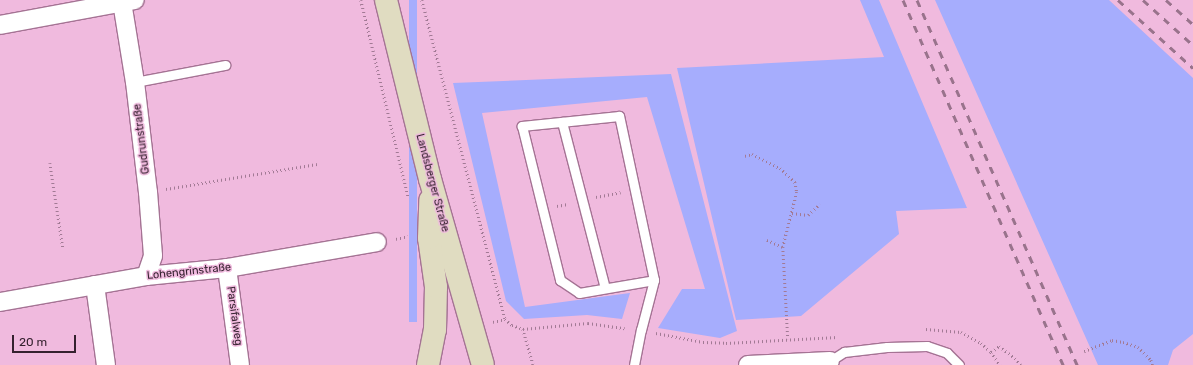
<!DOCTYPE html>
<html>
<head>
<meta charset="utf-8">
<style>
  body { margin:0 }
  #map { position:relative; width:1193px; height:365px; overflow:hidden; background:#f0bade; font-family:Rubik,sans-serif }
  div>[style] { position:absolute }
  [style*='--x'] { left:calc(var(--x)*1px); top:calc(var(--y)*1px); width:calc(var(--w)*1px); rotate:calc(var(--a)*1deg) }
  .green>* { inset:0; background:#a6adfd; transform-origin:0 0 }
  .path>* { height:2.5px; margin-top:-1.25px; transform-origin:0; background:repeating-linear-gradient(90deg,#a27a95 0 1px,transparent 0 4px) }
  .roads { filter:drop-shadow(1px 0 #a57394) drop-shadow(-1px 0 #a57394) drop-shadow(0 1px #a57394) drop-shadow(0 -1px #a57394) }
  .lane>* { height:9px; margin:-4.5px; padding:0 4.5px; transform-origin:4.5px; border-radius:4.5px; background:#fff }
  .street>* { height:18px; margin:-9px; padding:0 9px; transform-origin:9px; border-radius:9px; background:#fff }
  .secondary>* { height:22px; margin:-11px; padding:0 11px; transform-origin:11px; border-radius:11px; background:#e0dcc1 }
  .rail>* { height:3px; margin-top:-1.5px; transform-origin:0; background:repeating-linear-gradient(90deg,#99738c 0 7px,transparent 0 14px) }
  span { translate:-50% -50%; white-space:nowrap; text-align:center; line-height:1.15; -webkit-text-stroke:3px #f0bade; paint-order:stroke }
  .street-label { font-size:11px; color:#35212f }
  .scale { position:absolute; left:12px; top:335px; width:64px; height:18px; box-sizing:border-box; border:2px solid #35212f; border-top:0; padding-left:5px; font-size:12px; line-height:14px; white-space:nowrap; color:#35212f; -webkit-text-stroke:3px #f0bade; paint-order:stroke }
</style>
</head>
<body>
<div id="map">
  <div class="green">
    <i style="left:409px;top:0;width:8px;height:322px"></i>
    <i style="clip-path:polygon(860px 0,879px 0,967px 208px,896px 211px,899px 234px,801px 316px,736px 320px,677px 68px,884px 57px)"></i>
    <i style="clip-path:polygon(935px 0,1109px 0,1193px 78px,1193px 334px,1173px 350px,1168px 365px,1098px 365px)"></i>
    <i style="clip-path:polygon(671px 74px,737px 331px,720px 338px,658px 328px,682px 289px,705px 289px,647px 97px,482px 113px,525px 307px,630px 293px,622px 319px,587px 315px,524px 319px,506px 301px,453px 83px)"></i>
  </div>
  <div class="path">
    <i style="--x:361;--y:0;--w:202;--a:76.5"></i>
    <i style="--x:422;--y:0;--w:330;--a:75.4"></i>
    <i style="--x:505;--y:319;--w:9;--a:41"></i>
    <i style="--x:512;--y:325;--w:12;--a:20"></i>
    <i style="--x:523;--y:329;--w:65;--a:-5.3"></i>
    <i style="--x:588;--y:323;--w:37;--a:8"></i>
    <i style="--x:745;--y:156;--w:7;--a:-16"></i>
    <i style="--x:752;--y:154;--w:31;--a:27"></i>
    <i style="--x:780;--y:168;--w:21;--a:43"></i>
    <i style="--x:795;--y:182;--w:10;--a:79"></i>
    <i style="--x:797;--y:192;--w:57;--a:104.3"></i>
    <i style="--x:783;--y:247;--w:92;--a:86.9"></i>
    <i style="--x:50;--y:163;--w:86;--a:81.3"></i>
    <i style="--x:166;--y:189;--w:153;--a:-9.4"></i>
    <i style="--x:596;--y:197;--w:25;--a:-11"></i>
    <i style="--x:557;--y:206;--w:11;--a:-10"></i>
    <i style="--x:792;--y:213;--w:16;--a:7"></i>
    <i style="--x:808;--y:215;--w:16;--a:-43"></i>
    <i style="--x:396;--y:239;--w:12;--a:-14"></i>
    <i style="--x:767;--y:240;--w:17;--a:24"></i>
    <i style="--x:493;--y:322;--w:12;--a:-14"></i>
    <i style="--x:523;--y:329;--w:37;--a:74"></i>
    <i style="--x:926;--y:329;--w:35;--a:5"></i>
    <i style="--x:961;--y:332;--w:23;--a:29"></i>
    <i style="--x:981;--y:343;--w:13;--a:42"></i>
    <i style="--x:991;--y:352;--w:16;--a:55"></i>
    <i style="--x:656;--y:333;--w:48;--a:10.8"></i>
    <i style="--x:703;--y:342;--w:23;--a:2"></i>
    <i style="--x:726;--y:343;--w:112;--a:-3.1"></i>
    <i style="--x:1084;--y:351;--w:30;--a:-21"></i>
    <i style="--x:1112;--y:340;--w:11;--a:10"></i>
    <i style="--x:1123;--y:342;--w:16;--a:18"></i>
    <i style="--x:1138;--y:347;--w:18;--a:45"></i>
    <i style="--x:1151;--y:360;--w:5;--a:68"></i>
    <i style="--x:991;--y:352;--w:10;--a:-37"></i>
    <i style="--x:999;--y:346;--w:20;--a:37"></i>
    <i style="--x:1015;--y:358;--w:9;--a:49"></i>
  </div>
  <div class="roads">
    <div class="lane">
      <i style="--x:135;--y:82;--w:92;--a:-10.7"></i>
      <i style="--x:562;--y:122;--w:171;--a:75.5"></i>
      <i style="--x:831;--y:363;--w:2;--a:-117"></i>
      <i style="--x:830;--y:361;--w:17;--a:-33"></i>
      <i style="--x:844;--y:352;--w:43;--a:-6.6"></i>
      <i style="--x:887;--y:347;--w:40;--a:-1.4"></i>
      <i style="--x:927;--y:346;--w:21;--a:19"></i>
      <i style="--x:947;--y:353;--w:17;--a:45"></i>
      <i style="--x:634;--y:365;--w:36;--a:-79"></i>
      <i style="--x:641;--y:330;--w:52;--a:-75.4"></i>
      <i style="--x:654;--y:280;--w:168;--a:-102"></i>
      <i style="--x:619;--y:116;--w:98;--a:174.1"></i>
      <i style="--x:522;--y:126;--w:159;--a:76.1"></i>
      <i style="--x:560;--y:280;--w:23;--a:34"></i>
      <i style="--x:579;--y:293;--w:76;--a:-9.8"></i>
    </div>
    <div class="street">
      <i style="--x:122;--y:2;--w:81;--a:80.8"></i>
      <i style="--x:135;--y:82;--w:111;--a:83.3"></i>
      <i style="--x:148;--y:192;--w:64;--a:85.5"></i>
      <i style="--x:153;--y:256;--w:21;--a:109"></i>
      <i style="--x:0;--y:25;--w:137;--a:-10.5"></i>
      <i style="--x:227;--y:268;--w:98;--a:82.4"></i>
      <i style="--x:95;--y:285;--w:81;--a:82.2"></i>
      <i style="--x:0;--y:302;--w:148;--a:-10.1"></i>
      <i style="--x:146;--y:276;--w:81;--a:-5.6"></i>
      <i style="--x:227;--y:268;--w:152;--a:-9.8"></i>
      <i style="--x:748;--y:365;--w:82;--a:-2.8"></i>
    </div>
    <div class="secondary">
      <i style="--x:386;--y:0;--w:184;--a:76.2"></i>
      <i style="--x:430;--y:179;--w:193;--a:74.1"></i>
      <i style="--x:428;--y:365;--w:36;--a:-79"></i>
      <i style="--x:435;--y:330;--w:43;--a:-88.7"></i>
      <i style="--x:436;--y:287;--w:49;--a:-98.1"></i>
      <i style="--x:429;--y:238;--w:38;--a:-88"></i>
    </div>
  </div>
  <div class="rail">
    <i style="--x:903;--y:0;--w:399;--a:66.3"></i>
    <i style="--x:917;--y:0;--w:399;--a:66.3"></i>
    <i style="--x:1118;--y:0;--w:101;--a:42.2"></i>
    <i style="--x:1143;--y:0;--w:67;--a:42"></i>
    <i style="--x:1166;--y:0;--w:36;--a:42"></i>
  </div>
  <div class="street-label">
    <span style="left:142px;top:139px;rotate:-97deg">Gudrunstraße</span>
    <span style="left:432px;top:183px;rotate:75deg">Landsberger Straße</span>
    <span style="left:189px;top:272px;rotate:-6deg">Lohengrinstraße</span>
    <span style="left:234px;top:316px;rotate:82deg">Parsifalweg</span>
  </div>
  <div class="scale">20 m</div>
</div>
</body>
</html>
